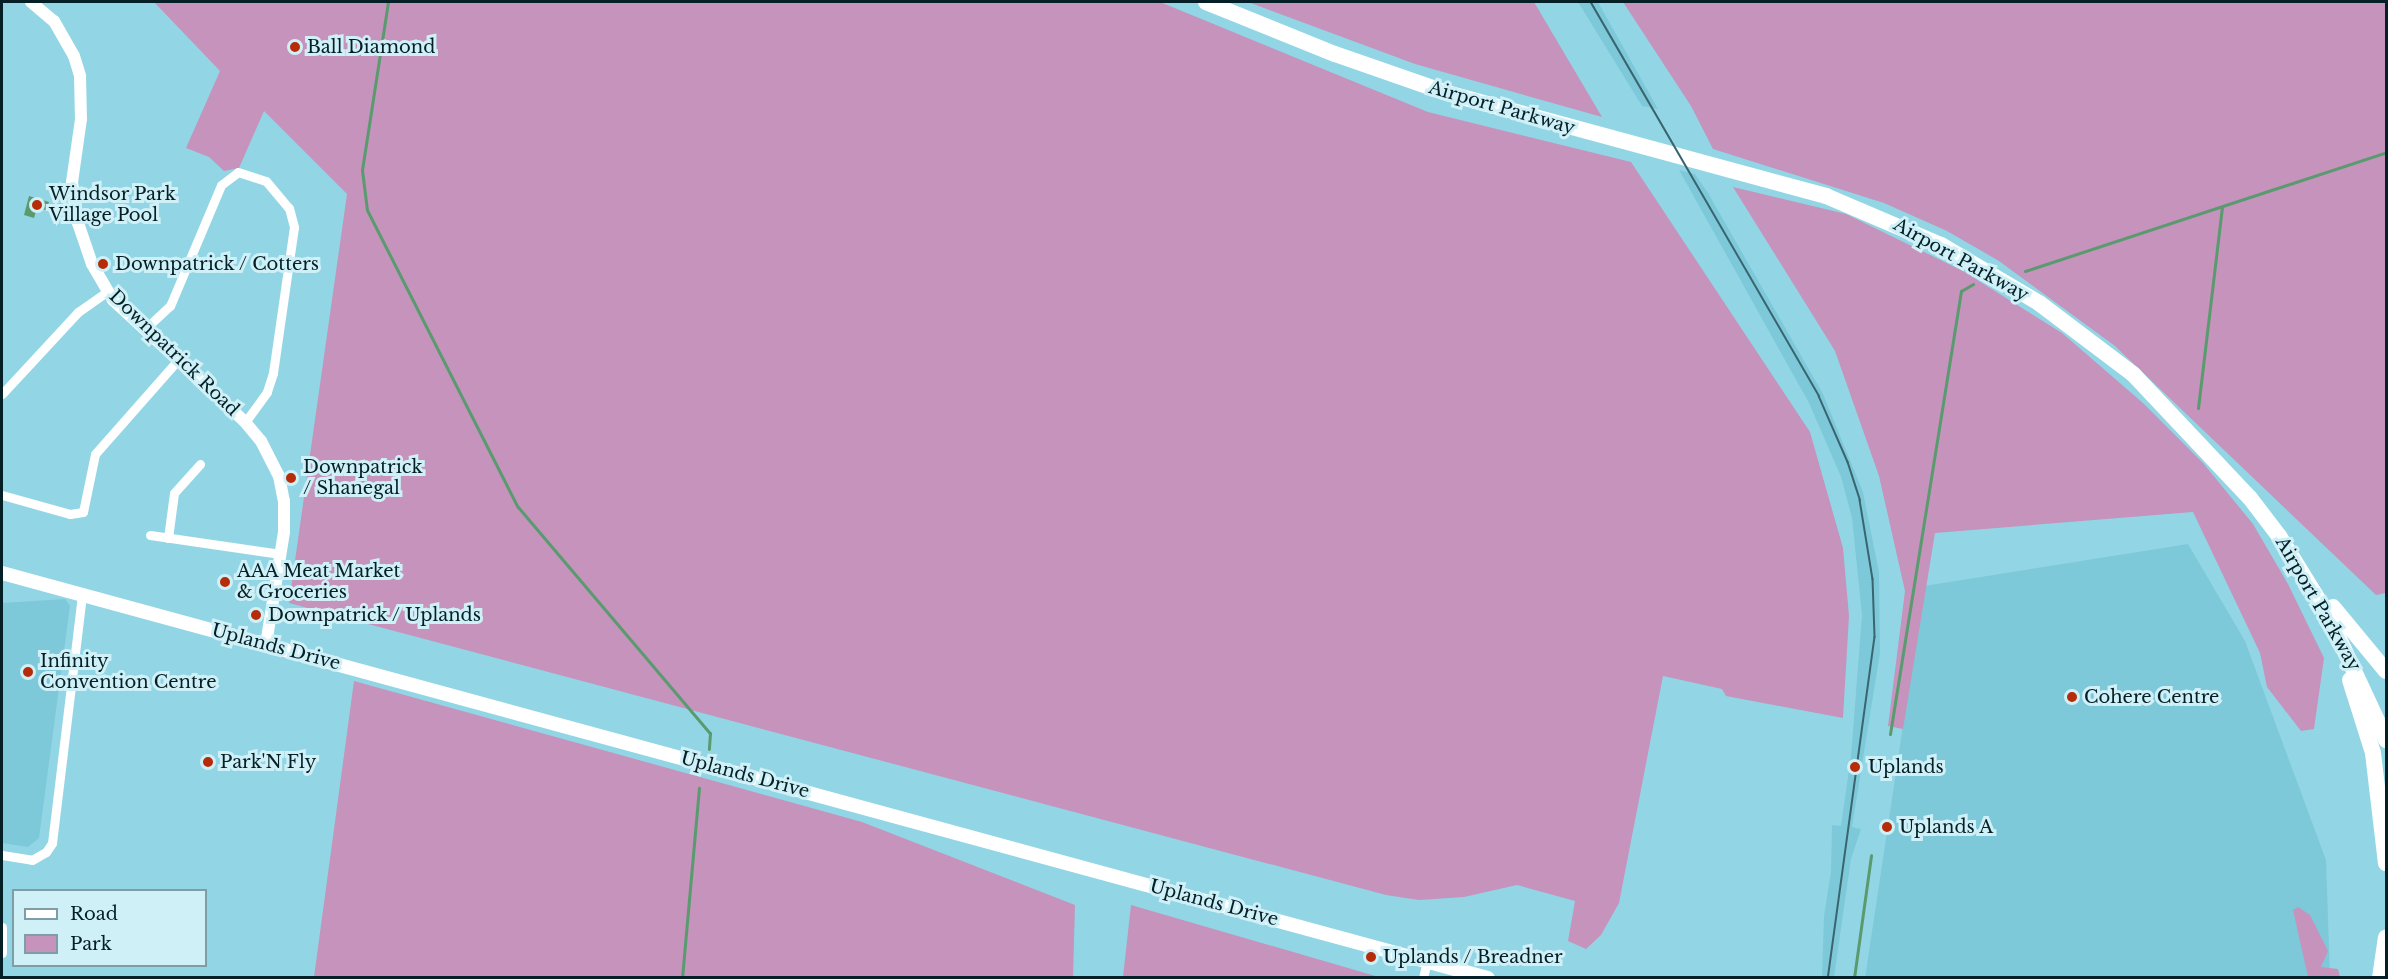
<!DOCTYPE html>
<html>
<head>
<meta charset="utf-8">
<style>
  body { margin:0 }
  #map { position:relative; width:2388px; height:979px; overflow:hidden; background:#92d6e5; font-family:"Libre Baskerville",serif }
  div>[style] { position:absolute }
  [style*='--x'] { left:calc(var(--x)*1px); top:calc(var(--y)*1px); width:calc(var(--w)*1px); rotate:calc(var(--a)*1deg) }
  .built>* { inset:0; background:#7dc9da }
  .green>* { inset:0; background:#c593bb }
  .water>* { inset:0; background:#5a9a6f }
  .stream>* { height:3px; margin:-1.5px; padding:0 1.5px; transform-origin:1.5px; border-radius:1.5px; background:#5a9a6f }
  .minor>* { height:9px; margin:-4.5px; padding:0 4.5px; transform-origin:4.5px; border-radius:4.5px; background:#fff }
  .tertiary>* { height:12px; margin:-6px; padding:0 6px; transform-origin:6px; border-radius:6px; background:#fff }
  .secondary>* { height:14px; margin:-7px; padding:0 7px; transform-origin:7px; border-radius:7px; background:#fff }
  .trunk>* { height:16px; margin:-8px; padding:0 8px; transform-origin:8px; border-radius:8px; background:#fff }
  .tram>* { height:1.5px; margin:-0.75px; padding:0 0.75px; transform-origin:0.75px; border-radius:0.75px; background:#3a656e }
  .dots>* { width:16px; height:16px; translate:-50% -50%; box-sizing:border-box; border:3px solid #d0f0f8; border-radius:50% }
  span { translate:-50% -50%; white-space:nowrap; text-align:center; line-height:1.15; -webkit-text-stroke:6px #d0f0f8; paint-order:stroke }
  .poi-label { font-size:18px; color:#042026 }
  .left { translate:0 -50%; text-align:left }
  .street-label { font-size:18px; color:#042026 }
  .frame { position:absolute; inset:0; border:3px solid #042026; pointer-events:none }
  .legend { position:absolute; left:12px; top:889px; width:195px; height:78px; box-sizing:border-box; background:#d0f0f8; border:2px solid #7e9da4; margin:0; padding:8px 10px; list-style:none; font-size:18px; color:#042026 }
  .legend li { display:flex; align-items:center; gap:12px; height:30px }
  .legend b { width:30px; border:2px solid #7e9da4 }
</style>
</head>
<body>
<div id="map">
  <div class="built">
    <i style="clip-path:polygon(1578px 2px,1598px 2px,1658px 109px,1642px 106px)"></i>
    <i style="clip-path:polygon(1679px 170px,1695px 174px,1708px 193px,1823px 394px,1863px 492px,1879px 572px,1880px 653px,1852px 827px,1861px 829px,1851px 859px,1834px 977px,1822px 977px,1824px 916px,1831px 871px,1832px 825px,1841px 826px,1851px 756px,1862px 615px,1852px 518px,1841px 477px,1809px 403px)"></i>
    <i style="clip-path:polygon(2188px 544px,2245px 641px,2326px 860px,2330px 977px,1865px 978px,1924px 586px)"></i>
    <i style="clip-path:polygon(65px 599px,70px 606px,39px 838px,28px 847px,2px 843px,2px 603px)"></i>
  </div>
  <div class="green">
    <i style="clip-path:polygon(154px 2px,1160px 2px,1428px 112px,1631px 162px,1810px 432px,1843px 548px,1849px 616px,1843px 718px,1726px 696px,1722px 689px,1663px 676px,1619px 903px,1601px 935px,1586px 949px,1568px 941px,1575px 901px,1517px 885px,1464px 897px,1419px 900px,1386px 895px,289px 603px,347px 194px,264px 111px,239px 168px,224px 171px,209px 157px,186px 148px,220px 71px)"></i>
    <i style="clip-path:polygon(1248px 2px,1534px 2px,1602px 117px,1415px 64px)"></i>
    <i style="clip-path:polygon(1623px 2px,2386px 2px,2386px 593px,2376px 595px,2115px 346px,1999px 261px,1947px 231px,1884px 203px,1713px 149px,1691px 106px)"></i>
    <i style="clip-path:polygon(1733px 187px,1846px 214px,1963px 271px,2062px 333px,2143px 403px,2203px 463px,2253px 524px,2288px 584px,2324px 658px,2314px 729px,2301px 731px,2267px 687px,2260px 653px,2193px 512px,1935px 533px,1903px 729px,1888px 726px,1905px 591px,1879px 476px,1835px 351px)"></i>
    <i style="clip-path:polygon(354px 681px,862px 822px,1075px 905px,1073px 977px,314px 977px)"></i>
    <i style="clip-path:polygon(1131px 905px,1379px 977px,1123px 977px)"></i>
    <i style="clip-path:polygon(2298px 907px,2310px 915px,2328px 951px,2321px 967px,2338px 969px,2340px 977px,2308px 977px,2293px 910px)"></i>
  </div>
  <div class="water">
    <i style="clip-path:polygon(29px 196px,49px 202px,46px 210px,37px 208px,34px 218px,24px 215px)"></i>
  </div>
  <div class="stream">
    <i style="--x:388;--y:2;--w:170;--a:98.8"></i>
    <i style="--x:362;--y:170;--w:40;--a:82.9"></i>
    <i style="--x:367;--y:210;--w:333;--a:63.1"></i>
    <i style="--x:518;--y:507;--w:297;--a:49.7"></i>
    <i style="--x:710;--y:733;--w:16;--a:94"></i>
    <i style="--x:2025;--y:271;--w:380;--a:-18.2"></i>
    <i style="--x:2198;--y:408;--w:202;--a:-83.2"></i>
    <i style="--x:1890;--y:734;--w:449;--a:-80.9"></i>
    <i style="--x:1961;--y:291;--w:14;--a:-30"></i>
    <i style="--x:682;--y:978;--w:191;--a:-84.9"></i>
    <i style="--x:1854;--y:978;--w:124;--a:-82.1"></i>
  </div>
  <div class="minor">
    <i style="--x:145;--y:329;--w:34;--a:-43"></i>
    <i style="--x:170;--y:306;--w:131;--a:-67.1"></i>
    <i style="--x:221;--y:185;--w:21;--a:-37"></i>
    <i style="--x:238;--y:172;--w:29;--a:18"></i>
    <i style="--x:266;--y:181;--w:35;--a:50"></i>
    <i style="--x:289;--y:208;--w:20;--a:75"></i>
    <i style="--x:294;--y:227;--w:148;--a:98.2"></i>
    <i style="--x:273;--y:373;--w:20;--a:108"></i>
    <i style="--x:267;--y:392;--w:37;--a:126"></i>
    <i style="--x:2;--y:394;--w:112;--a:-47.2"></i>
    <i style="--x:78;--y:312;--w:35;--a:-35"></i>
    <i style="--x:2;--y:495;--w:71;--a:15.6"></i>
    <i style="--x:70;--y:514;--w:13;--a:-9"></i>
    <i style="--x:83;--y:512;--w:59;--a:-78.3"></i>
    <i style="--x:95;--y:454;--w:124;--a:-48.6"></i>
    <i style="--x:150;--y:535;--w:132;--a:8.3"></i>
    <i style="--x:168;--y:538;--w:45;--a:-82.4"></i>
    <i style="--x:174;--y:493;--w:39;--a:-48"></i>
    <i style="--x:2;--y:855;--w:30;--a:9"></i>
    <i style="--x:32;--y:860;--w:16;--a:-30"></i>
    <i style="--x:46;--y:852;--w:11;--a:-56"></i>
    <i style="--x:52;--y:843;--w:249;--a:-83.1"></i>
    <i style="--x:2;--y:927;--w:26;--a:90"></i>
    <i style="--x:1423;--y:978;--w:17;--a:-77"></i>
  </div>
  <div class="tertiary">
    <i style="--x:31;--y:2;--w:30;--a:40"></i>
    <i style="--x:54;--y:21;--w:40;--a:60.3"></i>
    <i style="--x:74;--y:56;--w:21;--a:73"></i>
    <i style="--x:80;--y:76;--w:43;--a:88.7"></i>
    <i style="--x:81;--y:119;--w:64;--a:98.1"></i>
    <i style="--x:72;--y:182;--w:41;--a:81.7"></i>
    <i style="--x:78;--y:223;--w:43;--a:71.1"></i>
    <i style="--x:92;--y:264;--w:42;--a:59.7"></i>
    <i style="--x:113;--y:300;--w:180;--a:42.7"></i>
    <i style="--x:245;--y:422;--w:25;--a:50"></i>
    <i style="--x:261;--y:441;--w:39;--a:63"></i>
    <i style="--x:279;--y:476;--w:25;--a:79"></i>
    <i style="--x:284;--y:501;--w:31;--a:90"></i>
    <i style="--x:284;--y:532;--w:113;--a:99.1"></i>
  </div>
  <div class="secondary">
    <i style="--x:2;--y:573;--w:1540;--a:15.25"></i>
  </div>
  <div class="trunk">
    <i style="--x:1206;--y:2;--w:139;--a:22"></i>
    <i style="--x:1335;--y:54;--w:119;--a:19.2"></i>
    <i style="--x:1447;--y:93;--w:393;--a:15.2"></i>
    <i style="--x:1826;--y:196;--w:125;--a:23.1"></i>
    <i style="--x:1941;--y:245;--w:114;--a:30.6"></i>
    <i style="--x:2039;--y:303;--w:118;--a:37.1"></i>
    <i style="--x:2133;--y:374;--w:170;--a:46.7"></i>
    <i style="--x:2250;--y:498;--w:48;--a:52.7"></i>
    <i style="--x:2279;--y:536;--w:95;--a:58.3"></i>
    <i style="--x:2329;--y:617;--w:136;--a:65.1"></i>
    <i style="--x:2333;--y:607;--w:83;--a:50.4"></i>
    <i style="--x:2350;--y:680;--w:77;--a:72.5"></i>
    <i style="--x:2373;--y:753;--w:111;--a:83.3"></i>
    <i style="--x:2380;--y:978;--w:41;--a:-81.7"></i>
  </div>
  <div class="tram">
    <i style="--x:1591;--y:2;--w:455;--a:59.9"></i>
    <i style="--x:1819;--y:396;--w:72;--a:66.3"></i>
    <i style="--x:1848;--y:462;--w:40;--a:72"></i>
    <i style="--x:1860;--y:500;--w:80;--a:80.7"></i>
    <i style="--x:1873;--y:579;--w:58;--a:88"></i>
    <i style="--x:1875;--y:637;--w:344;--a:97.8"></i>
  </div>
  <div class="dots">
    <i style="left:295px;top:47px;background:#b62b08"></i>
    <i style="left:37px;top:205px;background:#b62b08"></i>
    <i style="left:103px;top:264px;background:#b62b08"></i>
    <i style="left:291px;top:478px;background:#b62b08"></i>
    <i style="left:225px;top:582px;background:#b62b08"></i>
    <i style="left:256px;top:615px;background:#b62b08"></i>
    <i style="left:28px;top:672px;background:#b62b08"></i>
    <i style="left:2072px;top:697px;background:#b62b08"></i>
    <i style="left:208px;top:762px;background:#b62b08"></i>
    <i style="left:1855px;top:767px;background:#b62b08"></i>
    <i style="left:1887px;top:827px;background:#b62b08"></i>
    <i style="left:1371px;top:957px;background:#b62b08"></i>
  </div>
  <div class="poi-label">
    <span class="left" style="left:307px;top:47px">Ball Diamond</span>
    <span class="left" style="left:49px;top:205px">Windsor Park<br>Village Pool</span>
    <span class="left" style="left:115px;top:264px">Downpatrick / Cotters</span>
    <span class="left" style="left:303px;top:478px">Downpatrick<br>/ Shanegal</span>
    <span class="left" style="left:237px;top:582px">AAA Meat Market<br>&amp; Groceries</span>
    <span class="left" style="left:268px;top:615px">Downpatrick / Uplands</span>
    <span class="left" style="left:40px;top:672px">Infinity<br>Convention Centre</span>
    <span class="left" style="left:2084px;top:697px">Cohere Centre</span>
    <span class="left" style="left:220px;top:762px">Park'N Fly</span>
    <span class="left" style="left:1868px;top:767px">Uplands</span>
    <span class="left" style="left:1899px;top:827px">Uplands A</span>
    <span class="left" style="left:1383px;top:957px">Uplands / Breadner</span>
  </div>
  <div class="street-label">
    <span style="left:1502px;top:108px;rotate:16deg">Airport Parkway</span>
    <span style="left:1961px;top:260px;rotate:29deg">Airport Parkway</span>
    <span style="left:174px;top:353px;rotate:44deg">Downpatrick Road</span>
    <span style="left:2318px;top:604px;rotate:60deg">Airport Parkway</span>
    <span style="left:276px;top:647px;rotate:15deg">Uplands Drive</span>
    <span style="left:745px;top:775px;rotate:15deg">Uplands Drive</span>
    <span style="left:1214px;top:903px;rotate:15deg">Uplands Drive</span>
  </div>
  <div class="frame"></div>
  <ul class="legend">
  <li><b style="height:8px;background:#fff"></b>Road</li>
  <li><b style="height:16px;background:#c593bb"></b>Park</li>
  </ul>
</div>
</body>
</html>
